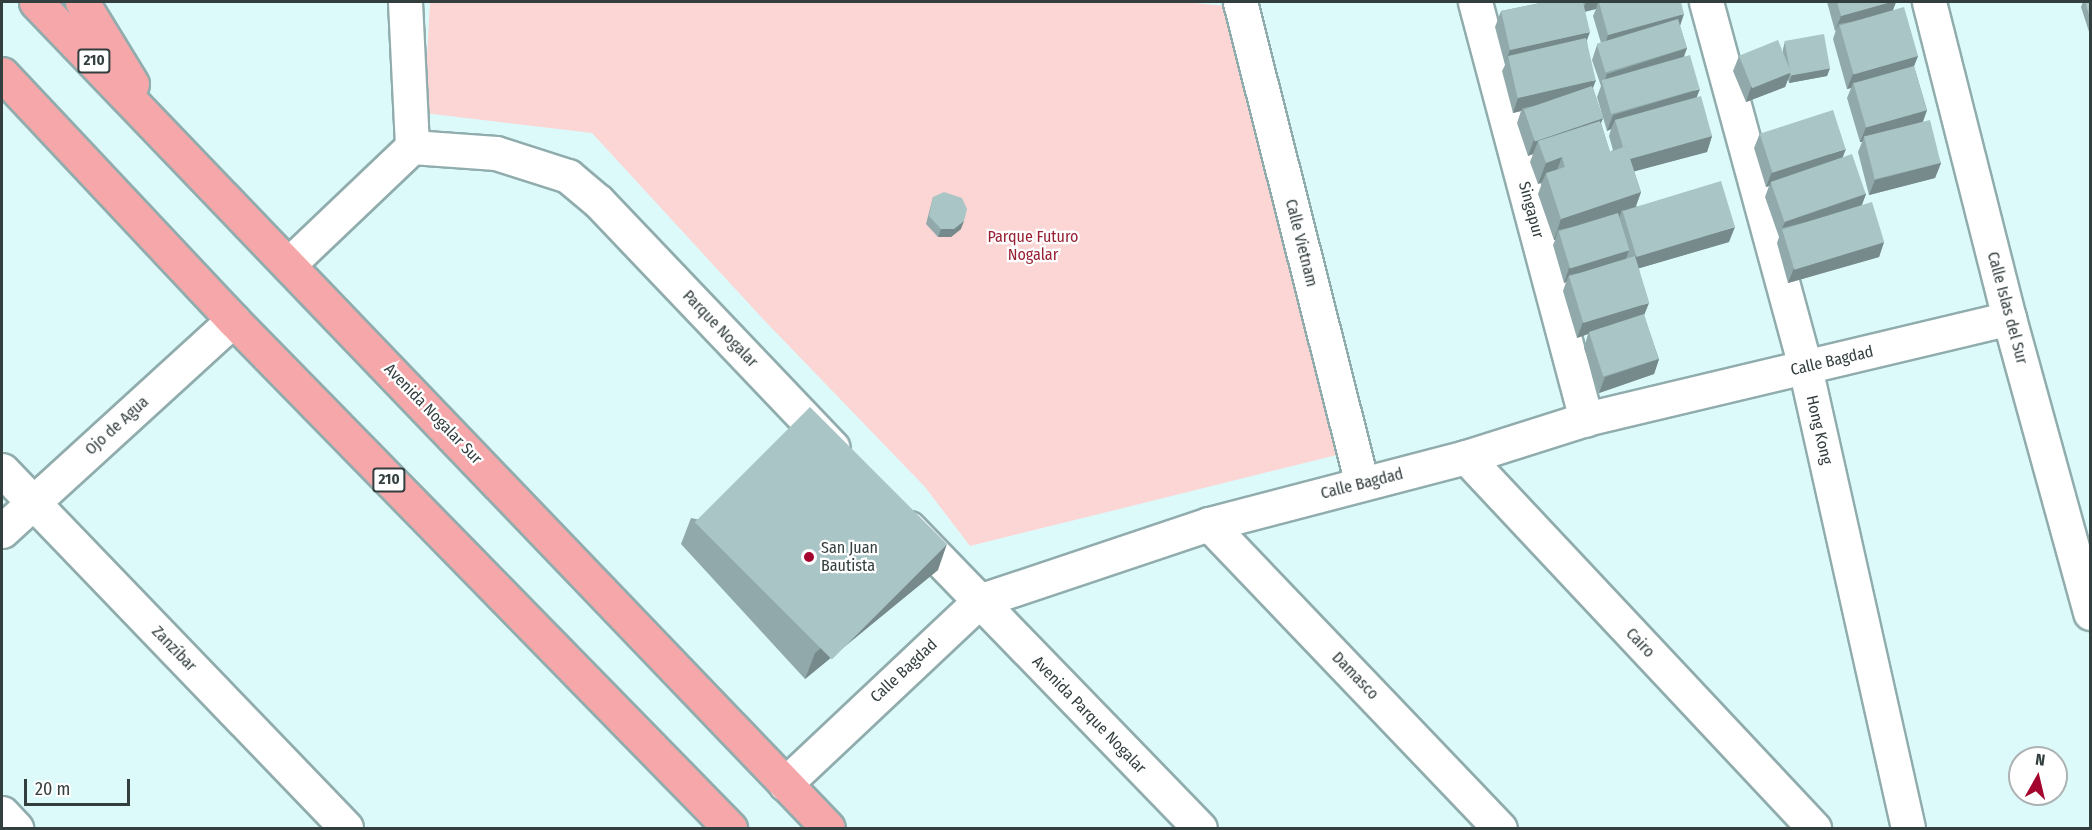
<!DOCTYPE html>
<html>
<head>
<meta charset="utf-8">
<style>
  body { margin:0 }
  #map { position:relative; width:2092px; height:830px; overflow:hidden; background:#ddfafb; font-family:"Fira Sans Condensed",sans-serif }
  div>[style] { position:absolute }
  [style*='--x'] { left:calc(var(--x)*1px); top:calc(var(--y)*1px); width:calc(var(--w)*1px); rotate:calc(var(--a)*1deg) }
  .green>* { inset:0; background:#fcd5d5 }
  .roads { filter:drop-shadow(2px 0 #91acad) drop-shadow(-2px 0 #91acad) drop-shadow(0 2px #91acad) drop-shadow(0 -2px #91acad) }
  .minor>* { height:33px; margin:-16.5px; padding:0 16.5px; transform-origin:16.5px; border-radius:16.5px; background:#fff }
  .highway>* { height:33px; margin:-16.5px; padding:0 16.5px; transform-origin:16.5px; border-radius:16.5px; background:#f6a7a9 }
  .wall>* { inset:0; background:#91a9aa }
  .shaded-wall>* { inset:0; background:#768a8b }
  .building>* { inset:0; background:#a9c5c6; transform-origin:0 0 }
  .dots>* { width:16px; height:16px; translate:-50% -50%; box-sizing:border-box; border:3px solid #fff; border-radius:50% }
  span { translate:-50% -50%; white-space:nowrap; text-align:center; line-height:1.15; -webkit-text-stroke:4.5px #fff; paint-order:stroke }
  .shield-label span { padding:2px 4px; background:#fff; border:2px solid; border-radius:4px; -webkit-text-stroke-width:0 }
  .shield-label { font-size:15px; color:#333e3f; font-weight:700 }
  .street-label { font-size:16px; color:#333e3f }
  .park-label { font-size:16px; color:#972033 }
  .poi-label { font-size:16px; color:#333e3f }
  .left { translate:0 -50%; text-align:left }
  .frame { position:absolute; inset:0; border:3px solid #333e3f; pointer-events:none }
  .north { position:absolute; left:2008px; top:746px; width:60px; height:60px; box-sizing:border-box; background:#fff; border:2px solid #adb2b2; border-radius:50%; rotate:8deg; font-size:16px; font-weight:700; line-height:24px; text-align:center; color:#333e3f }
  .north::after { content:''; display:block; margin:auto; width:21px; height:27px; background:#a3052e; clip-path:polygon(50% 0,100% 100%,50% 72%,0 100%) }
  .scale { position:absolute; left:24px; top:779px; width:106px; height:27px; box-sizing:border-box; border:3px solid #333e3f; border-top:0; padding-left:8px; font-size:18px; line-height:21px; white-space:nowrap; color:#333e3f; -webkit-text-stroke:4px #fff; paint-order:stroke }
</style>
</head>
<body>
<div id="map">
  <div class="green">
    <i style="clip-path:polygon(430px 2px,1185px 2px,1225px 6px,1337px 455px,970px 546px,925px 487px,763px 319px,592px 133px,424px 113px)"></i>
  </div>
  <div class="roads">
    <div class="minor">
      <i style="--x:405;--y:2;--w:145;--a:87.2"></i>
      <i style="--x:1240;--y:2;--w:497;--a:75.8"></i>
      <i style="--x:1475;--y:2;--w:432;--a:75.1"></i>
      <i style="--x:1706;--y:2;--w:378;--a:74.8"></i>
      <i style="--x:1805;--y:367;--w:472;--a:77.4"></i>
      <i style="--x:1929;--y:2;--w:326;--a:75.8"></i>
      <i style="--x:2009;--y:318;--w:306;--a:74.6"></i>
      <i style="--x:412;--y:147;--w:84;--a:4.1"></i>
      <i style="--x:496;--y:153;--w:76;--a:17.7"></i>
      <i style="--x:568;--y:176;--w:39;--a:40"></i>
      <i style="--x:598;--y:201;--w:340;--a:46.4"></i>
      <i style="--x:289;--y:264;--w:170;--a:-43.6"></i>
      <i style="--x:1466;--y:457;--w:509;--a:46.83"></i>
      <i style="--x:2;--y:470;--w:496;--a:46.1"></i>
      <i style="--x:1209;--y:524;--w:421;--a:46.3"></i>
      <i style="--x:909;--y:528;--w:418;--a:45.9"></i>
      <i style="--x:2;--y:531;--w:313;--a:-42.4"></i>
      <i style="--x:785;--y:784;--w:267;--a:-43.3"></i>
      <i style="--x:979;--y:601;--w:243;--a:-18.5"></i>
      <i style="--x:1209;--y:524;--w:266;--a:-14.6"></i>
      <i style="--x:1466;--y:457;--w:126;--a:-17.6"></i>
      <i style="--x:1586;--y:419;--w:435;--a:-13.4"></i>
      <i style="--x:2;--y:813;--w:21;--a:47"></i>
    </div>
    <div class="highway">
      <i style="--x:36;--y:2;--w:1144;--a:46.2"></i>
      <i style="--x:82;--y:2;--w:96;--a:58.6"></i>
      <i style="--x:2;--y:74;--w:337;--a:46.8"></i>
      <i style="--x:233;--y:320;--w:711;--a:45.63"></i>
    </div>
  </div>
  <div class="wall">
    <i style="clip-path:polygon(evenodd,1545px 2px,1681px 2px,1680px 26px,1687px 48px,1684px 57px,1697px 98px,1712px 136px,1707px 152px,1634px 171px,1641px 192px,1636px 206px,1729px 242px,1639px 268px,1644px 316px,1659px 359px,1654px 374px,1599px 393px,1584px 348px,1588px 334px,1577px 338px,1563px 291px,1566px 282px,1564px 283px,1553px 245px,1555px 240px,1554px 240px,1538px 194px,1542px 183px,1538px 184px,1530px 162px,1533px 154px,1528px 156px,1517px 123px,1521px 111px,1513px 113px,1502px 71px,1505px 65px,1495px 27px,1501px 11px,1545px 2px,1596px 9px,1593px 16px,1601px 43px,1597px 45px,1592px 60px,1601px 86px,1597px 97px,1607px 131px,1611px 129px,1609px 136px,1613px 150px,1610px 152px,1601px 123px,1603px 118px,1593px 88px,1587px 41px,1585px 12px,1596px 9px)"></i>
    <i style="clip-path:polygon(1827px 2px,1896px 2px,1893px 10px,1918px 56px,1914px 66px,1927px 110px,1923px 122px,1941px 163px,1935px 178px,1869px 195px,1858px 152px,1862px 142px,1860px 142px,1847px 98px,1851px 88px,1847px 89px,1833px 39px,1836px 30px,1835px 31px)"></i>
    <i style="clip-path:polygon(2083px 2px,2091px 2px,2091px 38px,2081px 7px)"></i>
    <i style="clip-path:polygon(1785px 41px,1830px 68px,1827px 76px,1789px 83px,1788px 79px,1785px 87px,1746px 102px,1733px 71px,1739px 56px,1783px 53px,1783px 49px)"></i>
    <i style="clip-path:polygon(1760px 133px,1843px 158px,1866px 194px,1862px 205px,1884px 242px,1879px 257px,1788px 283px,1777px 243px,1779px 237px,1765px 197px,1769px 186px,1766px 187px,1754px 148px)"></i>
    <i style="clip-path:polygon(933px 197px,961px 229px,951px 237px,938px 237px,926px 224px)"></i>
    <i style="clip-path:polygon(691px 518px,938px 570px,805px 679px,681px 544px)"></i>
  </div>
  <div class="shaded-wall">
    <i style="clip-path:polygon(1586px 2px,1598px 2px,1596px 9px,1582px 12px)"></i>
    <i style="clip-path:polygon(1891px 2px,1896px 2px,1891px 15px,1839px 24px,1835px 31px,1841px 16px)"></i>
    <i style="clip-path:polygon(1684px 14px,1679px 29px,1603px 50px,1608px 35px)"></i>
    <i style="clip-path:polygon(1590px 32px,1584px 48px,1508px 56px,1504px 65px,1510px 50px)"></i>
    <i style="clip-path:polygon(1687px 48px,1681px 63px,1603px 85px,1607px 74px)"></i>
    <i style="clip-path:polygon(1918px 56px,1912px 71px,1853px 83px,1851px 88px,1847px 89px,1853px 74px)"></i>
    <i style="clip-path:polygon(1830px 68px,1827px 76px,1789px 83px,1792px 75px)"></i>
    <i style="clip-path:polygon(1791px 72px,1785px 87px,1746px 102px,1751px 87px)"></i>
    <i style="clip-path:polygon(1596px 80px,1590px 96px,1523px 108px,1521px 111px,1513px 113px,1518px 98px)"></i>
    <i style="clip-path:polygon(1700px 89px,1694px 104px,1615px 120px,1611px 129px,1607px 131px,1613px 115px)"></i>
    <i style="clip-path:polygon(1927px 110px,1921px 126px,1864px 137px,1862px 142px,1860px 142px,1866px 127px)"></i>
    <i style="clip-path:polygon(1603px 118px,1597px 133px,1538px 141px,1533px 154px,1528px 156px,1534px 140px)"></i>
    <i style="clip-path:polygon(1712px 136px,1707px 152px,1621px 175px,1626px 160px)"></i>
    <i style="clip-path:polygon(1846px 149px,1840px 164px,1771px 182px,1769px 186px,1766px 187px,1772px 172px)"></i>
    <i style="clip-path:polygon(1562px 157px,1554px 178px,1546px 173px,1542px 182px,1538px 184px,1546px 163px)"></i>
    <i style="clip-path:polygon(1941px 163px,1935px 178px,1869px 195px,1875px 180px)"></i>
    <i style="clip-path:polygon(1641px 192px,1633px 214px,1622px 210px,1619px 218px,1558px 230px,1555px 240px,1554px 240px,1561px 219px)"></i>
    <i style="clip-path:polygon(1866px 194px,1860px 209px,1782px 228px,1785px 222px)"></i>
    <i style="clip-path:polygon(964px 221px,961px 229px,951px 237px,938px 237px,941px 229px)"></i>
    <i style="clip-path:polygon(1735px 227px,1729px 242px,1630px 271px,1635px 256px)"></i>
    <i style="clip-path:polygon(1884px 242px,1879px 257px,1788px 283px,1794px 268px)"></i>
    <i style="clip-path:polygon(1629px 250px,1624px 265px,1569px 275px,1566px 282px,1564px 283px,1569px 268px)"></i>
    <i style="clip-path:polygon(1649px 303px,1643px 318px,1589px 333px,1588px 334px,1577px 338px,1583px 322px)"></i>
    <i style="clip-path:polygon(1659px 359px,1654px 374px,1599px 393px,1605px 377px)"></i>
    <i style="clip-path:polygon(947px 544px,938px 570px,805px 679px,815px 653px)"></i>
  </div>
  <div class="building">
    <i style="clip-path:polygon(1545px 2px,1583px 2px,1590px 32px,1510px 50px,1501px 11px)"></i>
    <i style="clip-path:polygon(1599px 2px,1681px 2px,1684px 14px,1608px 35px)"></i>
    <i style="clip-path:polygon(1837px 2px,1891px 2px,1841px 16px)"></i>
    <i style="clip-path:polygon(2085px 2px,2091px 2px,2091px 21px)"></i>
    <i style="left:1904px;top:7px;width:51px;height:67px;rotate:74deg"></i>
    <i style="left:1678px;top:19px;width:30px;height:85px;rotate:73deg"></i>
    <i style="left:1824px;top:34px;width:35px;height:40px;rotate:80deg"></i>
    <i style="left:1586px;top:38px;width:43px;height:80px;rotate:77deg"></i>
    <i style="left:1778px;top:40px;width:35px;height:42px;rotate:68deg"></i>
    <i style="left:1690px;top:55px;width:35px;height:92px;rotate:74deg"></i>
    <i style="left:1914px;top:66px;width:46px;height:63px;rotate:74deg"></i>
    <i style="left:1592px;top:86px;width:34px;height:72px;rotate:71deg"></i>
    <i style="clip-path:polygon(1701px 96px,1712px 136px,1630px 159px,1626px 146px,1623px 147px,1615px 120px)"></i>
    <i style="left:1833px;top:110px;width:41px;height:77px;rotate:72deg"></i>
    <i style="left:1930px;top:120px;width:44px;height:68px;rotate:76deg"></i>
    <i style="clip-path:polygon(1600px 121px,1610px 152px,1626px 146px,1641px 192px,1561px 219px,1546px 173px,1565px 167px,1562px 157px,1546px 163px,1538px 141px)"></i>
    <i style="left:1852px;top:154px;width:42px;height:86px;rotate:71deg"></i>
    <i style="left:1721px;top:181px;width:48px;height:103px;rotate:73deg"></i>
    <i style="clip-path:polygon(944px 192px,962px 198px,967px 209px,964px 221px,954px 229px,941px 229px,929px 216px,933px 197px)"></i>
    <i style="left:1872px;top:202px;width:42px;height:94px;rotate:73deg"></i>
    <i style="left:1618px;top:213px;width:39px;height:62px;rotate:73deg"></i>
    <i style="left:1635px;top:256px;width:49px;height:69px;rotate:73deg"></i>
    <i style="left:1644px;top:314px;width:47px;height:58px;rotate:72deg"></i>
    <i style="left:810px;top:407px;width:194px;height:163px;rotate:45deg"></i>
  </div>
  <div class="dots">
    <i style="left:809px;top:557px;background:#a3052e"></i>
  </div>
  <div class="shield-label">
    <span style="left:94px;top:61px">210</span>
    <span style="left:389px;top:480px">210</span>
  </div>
  <div class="street-label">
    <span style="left:1531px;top:210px;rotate:75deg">Singapur</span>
    <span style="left:1301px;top:243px;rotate:76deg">Calle Vietnam</span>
    <span style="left:2007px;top:308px;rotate:75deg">Calle Islas del Sur</span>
    <span style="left:720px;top:329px;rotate:46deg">Parque Nogalar</span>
    <span style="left:1832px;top:361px;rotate:-13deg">Calle Bagdad</span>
    <span style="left:433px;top:414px;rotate:46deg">Avenida Nogalar Sur</span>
    <span style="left:117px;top:426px;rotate:-42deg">Ojo de Agua</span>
    <span style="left:1819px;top:430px;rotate:77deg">Hong Kong</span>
    <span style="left:1362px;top:484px;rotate:-14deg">Calle Bagdad</span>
    <span style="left:1640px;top:643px;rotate:47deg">Cairo</span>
    <span style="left:174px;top:649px;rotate:46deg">Zanzíbar</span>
    <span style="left:904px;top:671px;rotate:-43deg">Calle Bagdad</span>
    <span style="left:1355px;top:676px;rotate:46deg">Damasco</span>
    <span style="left:1089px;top:715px;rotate:46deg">Avenida Parque Nogalar</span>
  </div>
  <div class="park-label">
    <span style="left:1033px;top:246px">Parque Futuro<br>Nogalar</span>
  </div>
  <div class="poi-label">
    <span class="left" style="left:821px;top:557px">San Juan<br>Bautista</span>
  </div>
  <div class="frame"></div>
  <div class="north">N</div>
  <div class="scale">20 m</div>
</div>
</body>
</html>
